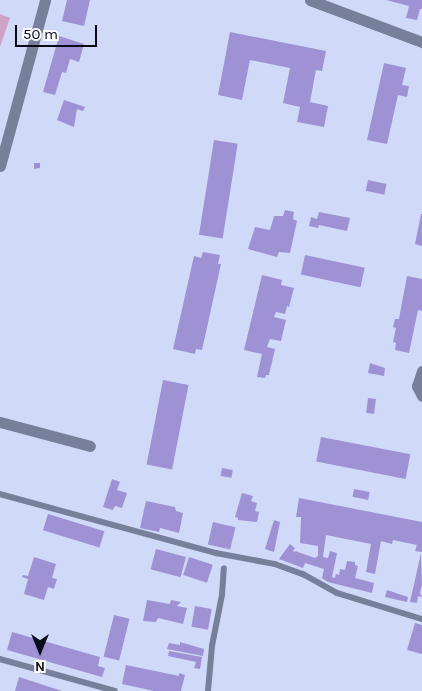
<!DOCTYPE html>
<html>
<head>
<meta charset="utf-8">
<style>
  body { margin:0 }
  #map { position:relative; width:422px; height:691px; overflow:hidden; background:#d0d9f8; font-family:Karla,sans-serif }
  div>[style] { position:absolute }
  [style*='--x'] { left:calc(var(--x)*1px); top:calc(var(--y)*1px); width:calc(var(--w)*1px); rotate:calc(var(--a)*1deg) }
  .green>* { inset:0; background:#cda4c5 }
  .building>* { inset:0; background:#9f92d4; transform-origin:0 0 }
  .service>* { height:5.5px; margin:-2.75px; padding:0 2.75px; transform-origin:2.75px; border-radius:2.75px; background:#777f9b }
  .minor>* { height:11px; margin:-5.5px; padding:0 5.5px; transform-origin:5.5px; border-radius:5.5px; background:#777f9b }
  span { translate:-50% -50%; white-space:nowrap; text-align:center; line-height:1.15; -webkit-text-stroke:4px #fafbff; paint-order:stroke }
  .north { position:absolute; left:15px; top:626px; width:50px; height:50px; -webkit-text-stroke:4px #fafbff; paint-order:stroke; rotate:180deg; font-size:14px; font-weight:700; line-height:20px; text-align:center; color:#090c18 }
  .north::after { content:''; display:block; margin:auto; width:18px; height:22px; background:#090c18; clip-path:polygon(50% 0,100% 100%,50% 72%,0 100%) }
  .scale { position:absolute; left:15px; top:25px; width:82px; height:22px; box-sizing:border-box; border:2px solid #090c18; border-top:0; padding-left:6px; font-size:15px; line-height:18px; white-space:nowrap; color:#090c18; -webkit-text-stroke:4px #fafbff; paint-order:stroke }
</style>
</head>
<body>
<div id="map">
  <div class="green">
    <i style="clip-path:polygon(0 14px,10px 18px,0 47px)"></i>
  </div>
  <div class="building">
    <i style="clip-path:polygon(67px 0,90px 0,84px 26px,62px 21px)"></i>
    <i style="clip-path:polygon(386px 0,422px 0,422px 9px,420px 9px,417px 20px,406px 18px,409px 6px)"></i>
    <i style="clip-path:polygon(230px 32px,326px 51px,322px 71px,316px 70px,310px 102px,328px 106px,324px 127px,297px 122px,300px 107px,283px 103px,290px 68px,250px 60px,242px 100px,218px 95px)"></i>
    <i style="clip-path:polygon(59px 36px,84px 44px,79px 62px,70px 59px,66px 73px,62px 72px,55px 95px,43px 92px)"></i>
    <i style="clip-path:polygon(384px 63px,406px 68px,402px 85px,409px 86px,407px 97px,398px 95px,387px 144px,367px 140px)"></i>
    <i style="clip-path:polygon(64px 100px,85px 107px,83px 111px,77px 109px,74px 127px,57px 120px)"></i>
    <i style="left:214px;top:140px;width:24px;height:96px;rotate:9deg"></i>
    <i style="clip-path:polygon(34px 163px,40px 163px,40px 168px,34px 169px)"></i>
    <i style="left:368px;top:180px;width:19px;height:11px;rotate:12deg"></i>
    <i style="clip-path:polygon(285px 210px,294px 212px,293px 219px,297px 221px,290px 253px,279px 252px,277px 257px,248px 249px,255px 227px,270px 230px,274px 216px,283px 216px)"></i>
    <i style="clip-path:polygon(319px 212px,350px 218px,347px 231px,319px 225px,318px 228px,309px 226px,311px 217px,317px 219px)"></i>
    <i style="clip-path:polygon(421px 214px,422px 214px,422px 246px,415px 244px)"></i>
    <i style="clip-path:polygon(203px 252px,220px 255px,218px 264px,221px 264px,202px 350px,196px 349px,195px 354px,173px 349px,194px 256px,201px 258px)"></i>
    <i style="left:305px;top:255px;width:61px;height:20px;rotate:12deg"></i>
    <i style="clip-path:polygon(262px 275px,282px 280px,281px 285px,294px 288px,289px 307px,287px 306px,285px 314px,276px 312px,274px 317px,286px 320px,281px 341px,270px 339px,267px 347px,275px 349px,269px 375px,266px 375px,265px 378px,257px 377px,262px 354px,244px 350px)"></i>
    <i style="clip-path:polygon(407px 276px,422px 279px,422px 311px,418px 310px,409px 353px,395px 350px,396px 343px,393px 342px,396px 328px,393px 327px,395px 319px,399px 319px)"></i>
    <i style="clip-path:polygon(370px 363px,385px 368px,384px 376px,368px 373px)"></i>
    <i style="left:163px;top:380px;width:26px;height:86px;rotate:11deg"></i>
    <i style="left:368px;top:398px;width:8px;height:15px;rotate:7deg"></i>
    <i style="left:321px;top:437px;width:91px;height:25px;rotate:11deg"></i>
    <i style="left:222px;top:468px;width:11px;height:8px;rotate:10deg"></i>
    <i style="clip-path:polygon(112px 479px,120px 482px,117px 490px,127px 493px,122px 508px,115px 506px,113px 510px,103px 507px)"></i>
    <i style="left:354px;top:489px;width:16px;height:8px;rotate:11deg"></i>
    <i style="clip-path:polygon(242px 493px,253px 496px,251px 501px,257px 503px,255px 511px,259px 512px,257px 522px,238px 520px,238px 518px,235px 517px)"></i>
    <i style="clip-path:polygon(299px 498px,422px 522px,422px 552px,415px 551px,417px 545px,393px 540px,392px 544px,381px 541px,375px 574px,366px 572px,371px 544px,326px 535px,323px 557px,328px 558px,330px 551px,337px 553px,332px 577px,335px 578px,336px 574px,339px 575px,340px 569px,345px 570px,347px 561px,355px 562px,355px 565px,358px 566px,355px 578px,374px 583px,372px 593px,328px 582px,322px 578px,324px 569px,305px 563px,303px 568px,279px 559px,290px 544px,295px 548px,293px 551px,295px 552px,295px 551px,315px 558px,318px 556px,318px 546px,300px 543px,301px 517px,296px 517px)"></i>
    <i style="clip-path:polygon(146px 501px,175px 507px,176px 511px,183px 513px,179px 533px,160px 528px,159px 532px,140px 528px)"></i>
    <i style="left:48px;top:514px;width:59px;height:17px;rotate:17deg"></i>
    <i style="clip-path:polygon(274px 520px,280px 522px,274px 552px,265px 549px)"></i>
    <i style="left:213px;top:522px;width:23px;height:23px;rotate:13deg"></i>
    <i style="left:156px;top:549px;width:31px;height:21px;rotate:15deg"></i>
    <i style="clip-path:polygon(421px 553px,422px 585px,420px 593px,422px 597px,418px 596px,417px 603px,410px 602px)"></i>
    <i style="clip-path:polygon(34px 557px,56px 564px,52px 578px,57px 579px,54px 589px,48px 587px,44px 600px,24px 594px,28px 579px,22px 577px,23px 575px,28px 576px)"></i>
    <i style="left:189px;top:557px;width:25px;height:19px;rotate:18deg"></i>
    <i style="clip-path:polygon(387px 590px,408px 597px,407px 602px,385px 597px)"></i>
    <i style="clip-path:polygon(147px 600px,170px 604px,171px 600px,181px 602px,177px 606px,187px 608px,183px 624px,158px 618px,156px 622px,143px 621px)"></i>
    <i style="left:195px;top:606px;width:17px;height:21px;rotate:10deg"></i>
    <i style="left:114px;top:615px;width:16px;height:43px;rotate:14deg"></i>
    <i style="clip-path:polygon(415px 623px,422px 625px,422px 654px,407px 650px)"></i>
    <i style="clip-path:polygon(12px 632px,100px 657px,98px 666px,105px 668px,102px 677px,7px 650px)"></i>
    <i style="clip-path:polygon(180px 642px,204px 649px,203px 656px,167px 649px,169px 643px,180px 645px)"></i>
    <i style="clip-path:polygon(169px 651px,202px 657px,200px 669px,194px 668px,196px 662px,168px 656px)"></i>
    <i style="clip-path:polygon(126px 665px,179px 676px,179px 673px,185px 675px,181px 691px,154px 691px,122px 684px)"></i>
    <i style="clip-path:polygon(19px 677px,62px 691px,15px 691px)"></i>
  </div>
  <div class="service">
    <i style="--x:0;--y:494;--w:224;--a:15.3"></i>
    <i style="--x:216;--y:553;--w:60;--a:10.6"></i>
    <i style="--x:275;--y:564;--w:30;--a:20"></i>
    <i style="--x:303;--y:574;--w:39;--a:29"></i>
    <i style="--x:337;--y:593;--w:89;--a:17"></i>
    <i style="--x:0;--y:659;--w:119;--a:15.5"></i>
    <i style="--x:208;--y:691;--w:45;--a:-84.9"></i>
    <i style="--x:212;--y:646;--w:52;--a:-78.9"></i>
    <i style="--x:222;--y:595;--w:26;--a:-86"></i>
  </div>
  <div class="minor">
    <i style="--x:310;--y:0;--w:120;--a:20.6"></i>
    <i style="--x:0;--y:166;--w:172;--a:-74.8"></i>
    <i style="--x:422;--y:371;--w:16;--a:108"></i>
    <i style="--x:417;--y:386;--w:11;--a:63"></i>
    <i style="--x:0;--y:422;--w:93;--a:14.9"></i>
  </div>
  <div class="north">N</div>
  <div class="scale">50 m</div>
</div>
</body>
</html>
